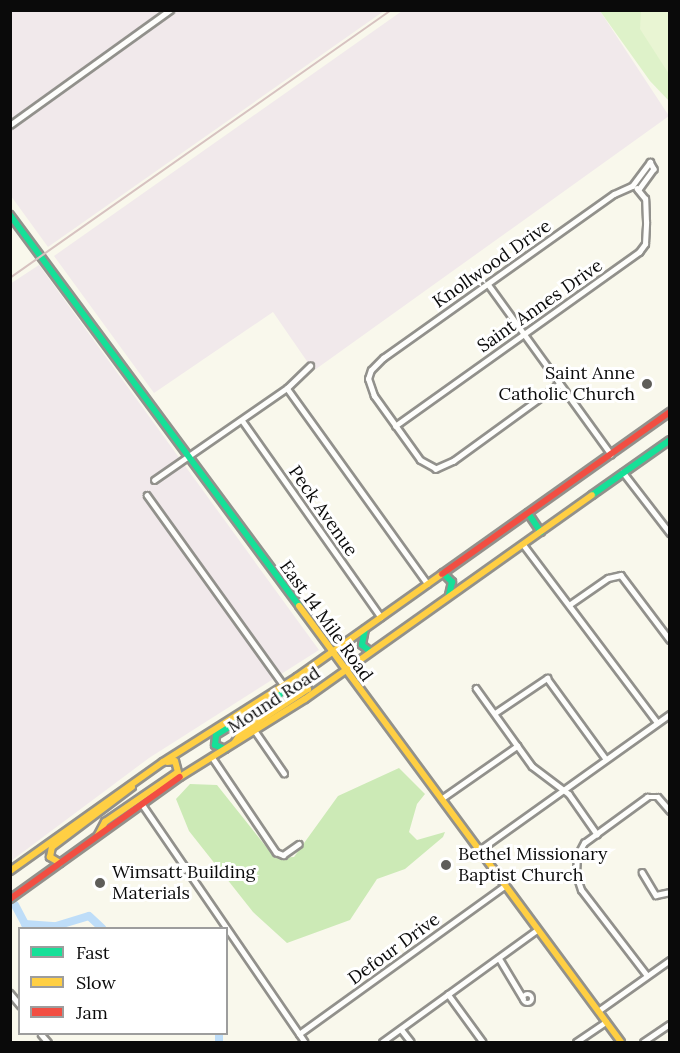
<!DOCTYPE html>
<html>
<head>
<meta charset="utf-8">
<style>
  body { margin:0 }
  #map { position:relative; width:680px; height:1053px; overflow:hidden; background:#f9f8ec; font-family:Lora,serif }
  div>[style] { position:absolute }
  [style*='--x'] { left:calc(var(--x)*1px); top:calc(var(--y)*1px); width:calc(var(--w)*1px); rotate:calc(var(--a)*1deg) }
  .industrial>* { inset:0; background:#f1e9eb }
  .green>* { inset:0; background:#def2c9 }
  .forest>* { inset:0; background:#cceab6 }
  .pitch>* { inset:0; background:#e9f5d3 }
  .river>* { height:8px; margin:-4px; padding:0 4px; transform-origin:4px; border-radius:4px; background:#beddf8 }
  .roads { filter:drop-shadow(2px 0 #92918c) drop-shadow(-2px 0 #92918c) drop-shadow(0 2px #92918c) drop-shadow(0 -2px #92918c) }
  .street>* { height:4.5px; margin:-2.25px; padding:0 2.25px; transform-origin:2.25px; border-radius:2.25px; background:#fefefc }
  .street>.ring { margin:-2.25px; padding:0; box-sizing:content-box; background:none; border:4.5px solid #fefefc; border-radius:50% }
  .fast>* { height:6px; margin:-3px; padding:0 3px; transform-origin:3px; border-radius:3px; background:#16e098 }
  .slow>* { height:6px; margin:-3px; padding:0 3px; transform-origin:3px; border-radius:3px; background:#ffcf43 }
  .jam>* { height:6px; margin:-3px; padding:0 3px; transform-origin:3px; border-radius:3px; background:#f24e42 }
  .rail>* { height:1.5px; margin:-0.75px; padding:0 0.75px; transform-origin:0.75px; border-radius:0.75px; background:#d7c2c0 }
  .dots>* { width:16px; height:16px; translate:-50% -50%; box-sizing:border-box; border:3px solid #fff; border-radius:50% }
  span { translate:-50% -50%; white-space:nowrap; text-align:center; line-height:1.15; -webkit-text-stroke:6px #fff; paint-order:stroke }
  .street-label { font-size:18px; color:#0a0a0a }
  .poi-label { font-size:18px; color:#0a0a0a }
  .right { translate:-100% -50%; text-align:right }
  .left { translate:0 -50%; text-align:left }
  .frame { position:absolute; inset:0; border:12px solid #0a0a0a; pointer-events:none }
  .legend { position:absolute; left:18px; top:927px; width:210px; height:108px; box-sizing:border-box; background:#fff; border:2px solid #9d9d9d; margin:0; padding:8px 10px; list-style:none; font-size:18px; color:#0a0a0a }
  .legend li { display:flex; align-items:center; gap:12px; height:30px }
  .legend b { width:30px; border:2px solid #9d9d9d }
</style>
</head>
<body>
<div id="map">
  <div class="industrial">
    <i style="clip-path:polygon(10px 11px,384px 11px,48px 247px,11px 196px)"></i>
    <i style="clip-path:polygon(402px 11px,600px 11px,669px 116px,316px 369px,313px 370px,273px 312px,154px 393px,54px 256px)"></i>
    <i style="clip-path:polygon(39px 265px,319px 650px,149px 758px,11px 861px,10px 284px)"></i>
  </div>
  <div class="green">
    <i style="clip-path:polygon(600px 11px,669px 11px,669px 101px,650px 81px)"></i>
  </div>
  <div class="forest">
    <i style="clip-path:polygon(399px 768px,425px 794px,417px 804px,409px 832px,417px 840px,445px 832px,443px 837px,405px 869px,377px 879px,350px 920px,287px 943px,253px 912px,189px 831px,176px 799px,190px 784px,217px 785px,275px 858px,294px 857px,338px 796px)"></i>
  </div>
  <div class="pitch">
    <i style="clip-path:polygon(641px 11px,669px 11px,669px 74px,640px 29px)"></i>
  </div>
  <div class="river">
    <i style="--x:15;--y:905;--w:21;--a:62"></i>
    <i style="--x:25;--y:924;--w:31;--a:4"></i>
    <i style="--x:56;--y:926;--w:34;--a:-17"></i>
    <i style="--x:89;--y:916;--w:18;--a:43"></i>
    <i style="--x:219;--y:1042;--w:8;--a:-90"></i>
  </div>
  <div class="roads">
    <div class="street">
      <i style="--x:10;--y:125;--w:197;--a:-35.7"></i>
      <i style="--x:488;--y:284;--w:210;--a:54.1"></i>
      <i style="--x:560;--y:384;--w:131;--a:144"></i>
      <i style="--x:454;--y:461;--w:20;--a:156"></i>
      <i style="--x:436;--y:469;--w:18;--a:-151"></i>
      <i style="--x:420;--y:460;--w:79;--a:-125.7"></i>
      <i style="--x:374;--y:396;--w:18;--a:-109"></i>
      <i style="--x:368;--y:379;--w:9;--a:-72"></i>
      <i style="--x:371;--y:370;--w:17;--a:-45"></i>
      <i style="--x:383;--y:358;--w:283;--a:-35.4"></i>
      <i style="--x:614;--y:194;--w:20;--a:-24"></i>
      <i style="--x:632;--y:186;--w:30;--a:-53"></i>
      <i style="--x:650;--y:162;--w:8;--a:60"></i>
      <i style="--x:654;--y:169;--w:26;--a:126"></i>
      <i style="--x:287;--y:388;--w:241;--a:54.3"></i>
      <i style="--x:242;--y:420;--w:241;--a:54.8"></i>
      <i style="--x:395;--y:426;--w:300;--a:-35.5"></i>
      <i style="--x:639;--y:252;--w:10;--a:-53"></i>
      <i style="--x:645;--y:244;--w:22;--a:-87"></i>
      <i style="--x:646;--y:222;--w:23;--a:-92"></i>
      <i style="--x:645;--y:199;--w:13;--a:-129"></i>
      <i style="--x:623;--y:472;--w:77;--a:52.4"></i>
      <i style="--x:154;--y:480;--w:162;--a:-34.7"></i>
      <i style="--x:287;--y:388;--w:32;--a:-44"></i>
      <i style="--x:147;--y:495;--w:235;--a:54.3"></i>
      <i style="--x:523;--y:544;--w:223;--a:53"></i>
      <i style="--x:569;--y:605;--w:47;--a:-34.7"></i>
      <i style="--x:608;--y:578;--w:13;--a:-13"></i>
      <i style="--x:621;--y:575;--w:81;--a:53"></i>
      <i style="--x:476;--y:688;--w:96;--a:54.3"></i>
      <i style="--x:532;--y:766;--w:46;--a:37.1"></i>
      <i style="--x:569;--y:794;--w:49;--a:55"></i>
      <i style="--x:495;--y:713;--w:63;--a:-33.9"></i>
      <i style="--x:547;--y:678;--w:100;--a:53.9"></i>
      <i style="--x:253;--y:728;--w:55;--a:55.4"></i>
      <i style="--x:212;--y:757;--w:115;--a:56"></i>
      <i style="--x:276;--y:852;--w:8;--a:23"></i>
      <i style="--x:283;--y:855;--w:19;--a:-35"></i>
      <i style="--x:441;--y:799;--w:93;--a:-34.9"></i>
      <i style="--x:142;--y:804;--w:288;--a:55.6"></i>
      <i style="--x:478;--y:851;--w:236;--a:-35.5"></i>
      <i style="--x:642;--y:872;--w:27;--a:59"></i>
      <i style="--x:656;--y:895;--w:14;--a:-12"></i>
      <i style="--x:499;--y:958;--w:47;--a:59"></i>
      <i style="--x:647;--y:976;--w:108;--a:-127.5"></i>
      <i style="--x:581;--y:890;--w:16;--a:-108"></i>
      <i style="--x:576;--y:875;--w:19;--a:-87"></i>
      <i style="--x:577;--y:856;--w:15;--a:-62"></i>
      <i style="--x:584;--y:843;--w:78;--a:-36.1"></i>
      <i style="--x:647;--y:797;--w:11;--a:0"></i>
      <i style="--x:658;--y:797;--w:18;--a:49"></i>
      <i style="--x:10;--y:993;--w:16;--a:50"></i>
      <i style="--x:448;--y:994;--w:59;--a:53.9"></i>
      <i class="ring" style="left:523px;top:994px;width:5.5px;height:5.5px"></i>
      <i style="--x:598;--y:1011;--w:88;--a:-35.3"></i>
      <i style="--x:401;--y:1029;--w:16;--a:52"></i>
      <i style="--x:41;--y:1034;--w:11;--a:49"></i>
      <i style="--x:299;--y:1034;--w:253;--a:-35.8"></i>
      <i style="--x:382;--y:1042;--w:191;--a:-35.9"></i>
      <i style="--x:576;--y:1042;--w:36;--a:-34"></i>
      <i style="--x:643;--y:1042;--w:32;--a:-34"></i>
    </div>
    <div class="fast">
      <i style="--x:10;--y:215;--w:486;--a:53.5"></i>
      <i style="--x:592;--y:495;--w:95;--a:-35.2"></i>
      <i style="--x:528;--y:513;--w:23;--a:56"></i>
      <i style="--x:443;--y:573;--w:13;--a:45"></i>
      <i style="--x:452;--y:582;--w:13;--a:103"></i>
      <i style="--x:365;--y:629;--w:16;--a:101"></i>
      <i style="--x:362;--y:645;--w:11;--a:38"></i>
      <i style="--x:225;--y:749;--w:11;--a:-158"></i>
      <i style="--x:215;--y:745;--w:10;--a:-84"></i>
      <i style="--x:216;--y:735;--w:74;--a:-31.8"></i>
      <i style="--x:279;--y:696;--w:11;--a:-63"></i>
    </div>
    <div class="slow">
      <i style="--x:299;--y:606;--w:542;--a:53.55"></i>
      <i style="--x:235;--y:742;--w:11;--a:-56"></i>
      <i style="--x:241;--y:733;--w:80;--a:-33.3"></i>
      <i style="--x:308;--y:689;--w:11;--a:-117"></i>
      <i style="--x:303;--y:679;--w:6;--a:-162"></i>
      <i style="--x:180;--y:777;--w:147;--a:-32"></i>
      <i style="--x:305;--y:699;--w:352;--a:-35.4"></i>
      <i style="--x:98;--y:835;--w:15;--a:-62"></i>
      <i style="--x:105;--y:822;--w:88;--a:-34.4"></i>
      <i style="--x:178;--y:772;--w:11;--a:-105"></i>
      <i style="--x:175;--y:761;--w:8;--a:173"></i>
      <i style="--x:60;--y:863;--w:12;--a:-149"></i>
      <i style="--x:50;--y:857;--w:10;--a:-79"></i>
      <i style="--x:52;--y:847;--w:100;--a:-36.9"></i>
      <i style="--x:10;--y:871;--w:188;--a:-35.5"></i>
      <i style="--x:163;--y:762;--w:159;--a:-32.4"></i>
      <i style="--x:297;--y:677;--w:178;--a:-35.4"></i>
    </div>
    <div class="jam">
      <i style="--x:442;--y:574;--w:280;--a:-35.4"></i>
      <i style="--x:10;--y:899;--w:209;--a:-35.7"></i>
    </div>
  </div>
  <div class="rail">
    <i style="--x:10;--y:278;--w:467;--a:-35.1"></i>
  </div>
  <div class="dots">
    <i style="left:647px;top:384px;background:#5e5d59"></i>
    <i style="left:446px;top:865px;background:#5e5d59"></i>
    <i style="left:100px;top:883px;background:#5e5d59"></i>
  </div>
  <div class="street-label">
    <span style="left:492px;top:264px;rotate:-35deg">Knollwood Drive</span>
    <span style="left:540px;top:306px;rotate:-35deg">Saint Annes Drive</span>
    <span style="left:323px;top:511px;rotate:55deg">Peck Avenue</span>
    <span style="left:326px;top:621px;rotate:54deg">East 14 Mile Road</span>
    <span style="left:274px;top:700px;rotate:-33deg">Mound Road</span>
    <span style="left:394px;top:949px;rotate:-36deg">Defour Drive</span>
  </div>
  <div class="poi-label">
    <span class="right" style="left:635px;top:384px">Saint Anne<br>Catholic Church</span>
    <span class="left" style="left:458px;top:865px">Bethel Missionary<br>Baptist Church</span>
    <span class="left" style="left:112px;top:883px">Wimsatt Building<br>Materials</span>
  </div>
  <div class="frame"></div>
  <ul class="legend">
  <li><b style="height:8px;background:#16e098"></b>Fast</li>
  <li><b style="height:8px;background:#ffcf43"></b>Slow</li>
  <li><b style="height:8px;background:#f24e42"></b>Jam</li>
  </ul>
</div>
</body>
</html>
